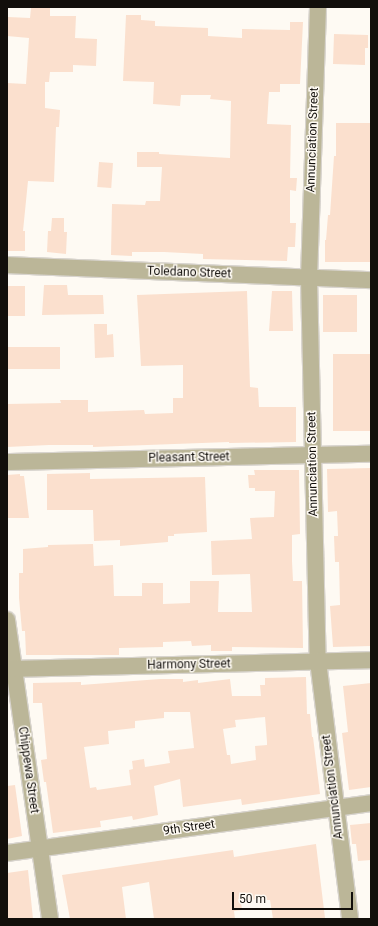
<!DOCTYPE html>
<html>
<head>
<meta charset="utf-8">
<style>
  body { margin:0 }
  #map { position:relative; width:378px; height:926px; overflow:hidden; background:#fefaf3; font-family:Roboto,sans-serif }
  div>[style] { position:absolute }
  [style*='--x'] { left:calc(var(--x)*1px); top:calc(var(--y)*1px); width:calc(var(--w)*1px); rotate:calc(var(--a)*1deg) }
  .building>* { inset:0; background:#fbe0ce; transform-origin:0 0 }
  .roads { filter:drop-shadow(1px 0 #d8d4ce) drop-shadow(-1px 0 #d8d4ce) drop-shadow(0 1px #d8d4ce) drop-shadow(0 -1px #d8d4ce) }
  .minor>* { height:16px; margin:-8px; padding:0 8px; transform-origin:8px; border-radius:8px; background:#bbb698 }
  span { translate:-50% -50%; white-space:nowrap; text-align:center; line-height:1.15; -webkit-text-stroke:3px #fefaf3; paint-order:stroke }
  .street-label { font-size:12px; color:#120f0b }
  .frame { position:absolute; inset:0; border:8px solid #120f0b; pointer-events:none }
  .scale { position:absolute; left:232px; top:892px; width:121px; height:18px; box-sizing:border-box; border:2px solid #120f0b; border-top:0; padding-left:5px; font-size:12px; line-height:14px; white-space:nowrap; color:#120f0b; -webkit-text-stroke:3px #fefaf3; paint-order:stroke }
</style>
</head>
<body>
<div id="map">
  <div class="building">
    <i style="clip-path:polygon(31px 8px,50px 8px,50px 16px,76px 16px,75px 38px,97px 39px,96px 66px,73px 65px,73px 72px,50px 72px,49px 82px,45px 82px,45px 108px,60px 110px,59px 127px,56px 127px,54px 182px,28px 181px,23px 231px,25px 231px,25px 251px,7px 251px,7px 83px,26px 84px,29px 38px,7px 36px,8px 17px,30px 18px)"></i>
    <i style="clip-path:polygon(126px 15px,141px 15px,141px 20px,155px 21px,155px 26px,208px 28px,208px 36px,242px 38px,242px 29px,290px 30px,290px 22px,303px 22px,300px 84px,280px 84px,280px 92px,269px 92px,267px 124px,291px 125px,290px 178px,297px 178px,296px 191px,290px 190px,290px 223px,296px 223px,295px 247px,288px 247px,287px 261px,203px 259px,203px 254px,164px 252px,132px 252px,132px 256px,111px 255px,112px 204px,145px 205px,146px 201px,160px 201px,162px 167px,137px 167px,137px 152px,159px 152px,159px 154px,230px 158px,231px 101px,210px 99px,211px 95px,181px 95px,180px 106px,153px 104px,154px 82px,123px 81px)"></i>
    <i style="clip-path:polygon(334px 34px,368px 35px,368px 48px,365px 48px,365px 65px,333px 64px)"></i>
    <i style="clip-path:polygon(336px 123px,371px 123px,371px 262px,325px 262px,325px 240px,326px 240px,328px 215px,330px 215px,334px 156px,336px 156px)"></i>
    <i style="left:99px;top:162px;width:14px;height:25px;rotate:4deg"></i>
    <i style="clip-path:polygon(52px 218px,64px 218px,64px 232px,67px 232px,66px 254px,47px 252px,48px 231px,51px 231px)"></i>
    <i style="clip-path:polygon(44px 285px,67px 285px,68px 295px,103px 295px,104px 314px,42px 315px)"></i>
    <i style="left:7px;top:286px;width:18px;height:30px"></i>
    <i style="clip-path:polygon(247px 291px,250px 387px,258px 388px,259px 407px,296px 407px,296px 442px,229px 443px,229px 442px,93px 447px,93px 445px,49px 445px,7px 447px,7px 404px,61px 403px,60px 400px,88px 400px,88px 412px,144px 410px,145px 414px,173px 413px,173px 398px,183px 398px,183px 365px,141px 366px,137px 295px)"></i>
    <i style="clip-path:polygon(272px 291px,292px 291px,293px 331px,269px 331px)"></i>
    <i style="left:357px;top:295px;width:37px;height:34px;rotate:90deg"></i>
    <i style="clip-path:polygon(94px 324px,107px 324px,107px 335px,113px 334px,114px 357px,95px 358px)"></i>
    <i style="left:60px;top:347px;width:22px;height:53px;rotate:90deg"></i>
    <i style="left:333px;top:354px;width:37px;height:77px"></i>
    <i style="clip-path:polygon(371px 468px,371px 646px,333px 647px,330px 606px,340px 605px,339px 562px,335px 562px,334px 536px,338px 536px,337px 511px,328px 512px,327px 469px)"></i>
    <i style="clip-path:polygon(254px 470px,299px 470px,300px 534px,292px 535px,292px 561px,293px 581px,302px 581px,303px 648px,232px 647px,232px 651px,211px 651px,211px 645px,192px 646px,191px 641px,163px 642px,163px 647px,119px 648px,119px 655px,26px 655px,25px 631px,22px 631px,19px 598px,19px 573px,23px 573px,23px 549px,48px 547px,48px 545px,93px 544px,94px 566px,113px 565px,114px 596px,142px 596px,142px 583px,163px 583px,163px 604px,190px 603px,190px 581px,219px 581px,218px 612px,252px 612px,250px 574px,212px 575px,211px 541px,252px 539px,250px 518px,274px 517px,275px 491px,255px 491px,255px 488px,249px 488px,248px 475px,255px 475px)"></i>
    <i style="clip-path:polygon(90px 473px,90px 479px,205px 477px,207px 532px,174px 534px,174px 536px,168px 536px,168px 542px,120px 546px,120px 540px,94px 541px,93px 510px,47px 510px,47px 474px)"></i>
    <i style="clip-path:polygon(20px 474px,20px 476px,24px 476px,29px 518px,7px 518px,7px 475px)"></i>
    <i style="clip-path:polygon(evenodd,306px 677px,307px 714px,310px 714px,312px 737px,313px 737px,320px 794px,242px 805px,241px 799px,183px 807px,180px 779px,154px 786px,158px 815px,133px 820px,132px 816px,100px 821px,101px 827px,53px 833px,46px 782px,44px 782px,41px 760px,47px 759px,42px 703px,33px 703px,33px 683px,81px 682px,81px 685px,160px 679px,183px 679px,183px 682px,198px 680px,198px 683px,230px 679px,232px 696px,261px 696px,260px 685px,265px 685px,265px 678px,306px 677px,164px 712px,190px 712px,194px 748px,168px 751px,170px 763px,145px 767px,144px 759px,132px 761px,133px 769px,129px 770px,131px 785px,97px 790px,96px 787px,90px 788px,84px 747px,109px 744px,108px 731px,135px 728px,135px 721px,164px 718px,164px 712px,306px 677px,265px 717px,267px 742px,267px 745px,255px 746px,256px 760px,231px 764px,230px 755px,227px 755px,223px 729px,236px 727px,235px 720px,265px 717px)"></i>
    <i style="clip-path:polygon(371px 683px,371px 787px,349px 790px,342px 733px,348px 732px,343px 686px)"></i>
    <i style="clip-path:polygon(15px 785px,22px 836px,7px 839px,7px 786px)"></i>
    <i style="clip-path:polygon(371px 823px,371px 860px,358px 861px,356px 844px,352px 844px,350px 825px)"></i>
    <i style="clip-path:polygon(316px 844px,325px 918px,273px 919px,270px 900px,266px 900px,266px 898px,241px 901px,242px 910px,234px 911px,235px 919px,154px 919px,149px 882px,122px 887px,126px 919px,70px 919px,62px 875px,233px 850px,234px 857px)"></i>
    <i style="clip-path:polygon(28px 870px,33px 919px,7px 919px,7px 873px)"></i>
  </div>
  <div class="roads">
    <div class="minor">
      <i style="--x:318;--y:7;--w:271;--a:91.9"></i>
      <i style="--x:309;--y:278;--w:383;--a:88.7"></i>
      <i style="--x:318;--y:661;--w:260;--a:82.9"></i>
      <i style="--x:7;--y:265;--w:364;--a:2.4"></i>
      <i style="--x:7;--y:462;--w:364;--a:-1.3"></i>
      <i style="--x:7;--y:620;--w:302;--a:81.8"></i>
      <i style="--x:7;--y:669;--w:364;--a:-1.4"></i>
      <i style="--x:7;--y:853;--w:367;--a:-7.8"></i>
    </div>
  </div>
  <div class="street-label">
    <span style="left:313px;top:140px;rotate:-88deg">Annunciation Street</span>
    <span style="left:189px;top:273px;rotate:2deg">Toledano Street</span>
    <span style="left:189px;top:458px;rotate:-1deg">Pleasant Street</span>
    <span style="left:313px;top:464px;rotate:-91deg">Annunciation Street</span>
    <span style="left:189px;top:665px;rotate:-1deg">Harmony Street</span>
    <span style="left:28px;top:770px;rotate:82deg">Chippewa Street</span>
    <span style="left:333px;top:787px;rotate:-97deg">Annunciation Street</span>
    <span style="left:189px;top:828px;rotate:-8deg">9th Street</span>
  </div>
  <div class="frame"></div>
  <div class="scale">50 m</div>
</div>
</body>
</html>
